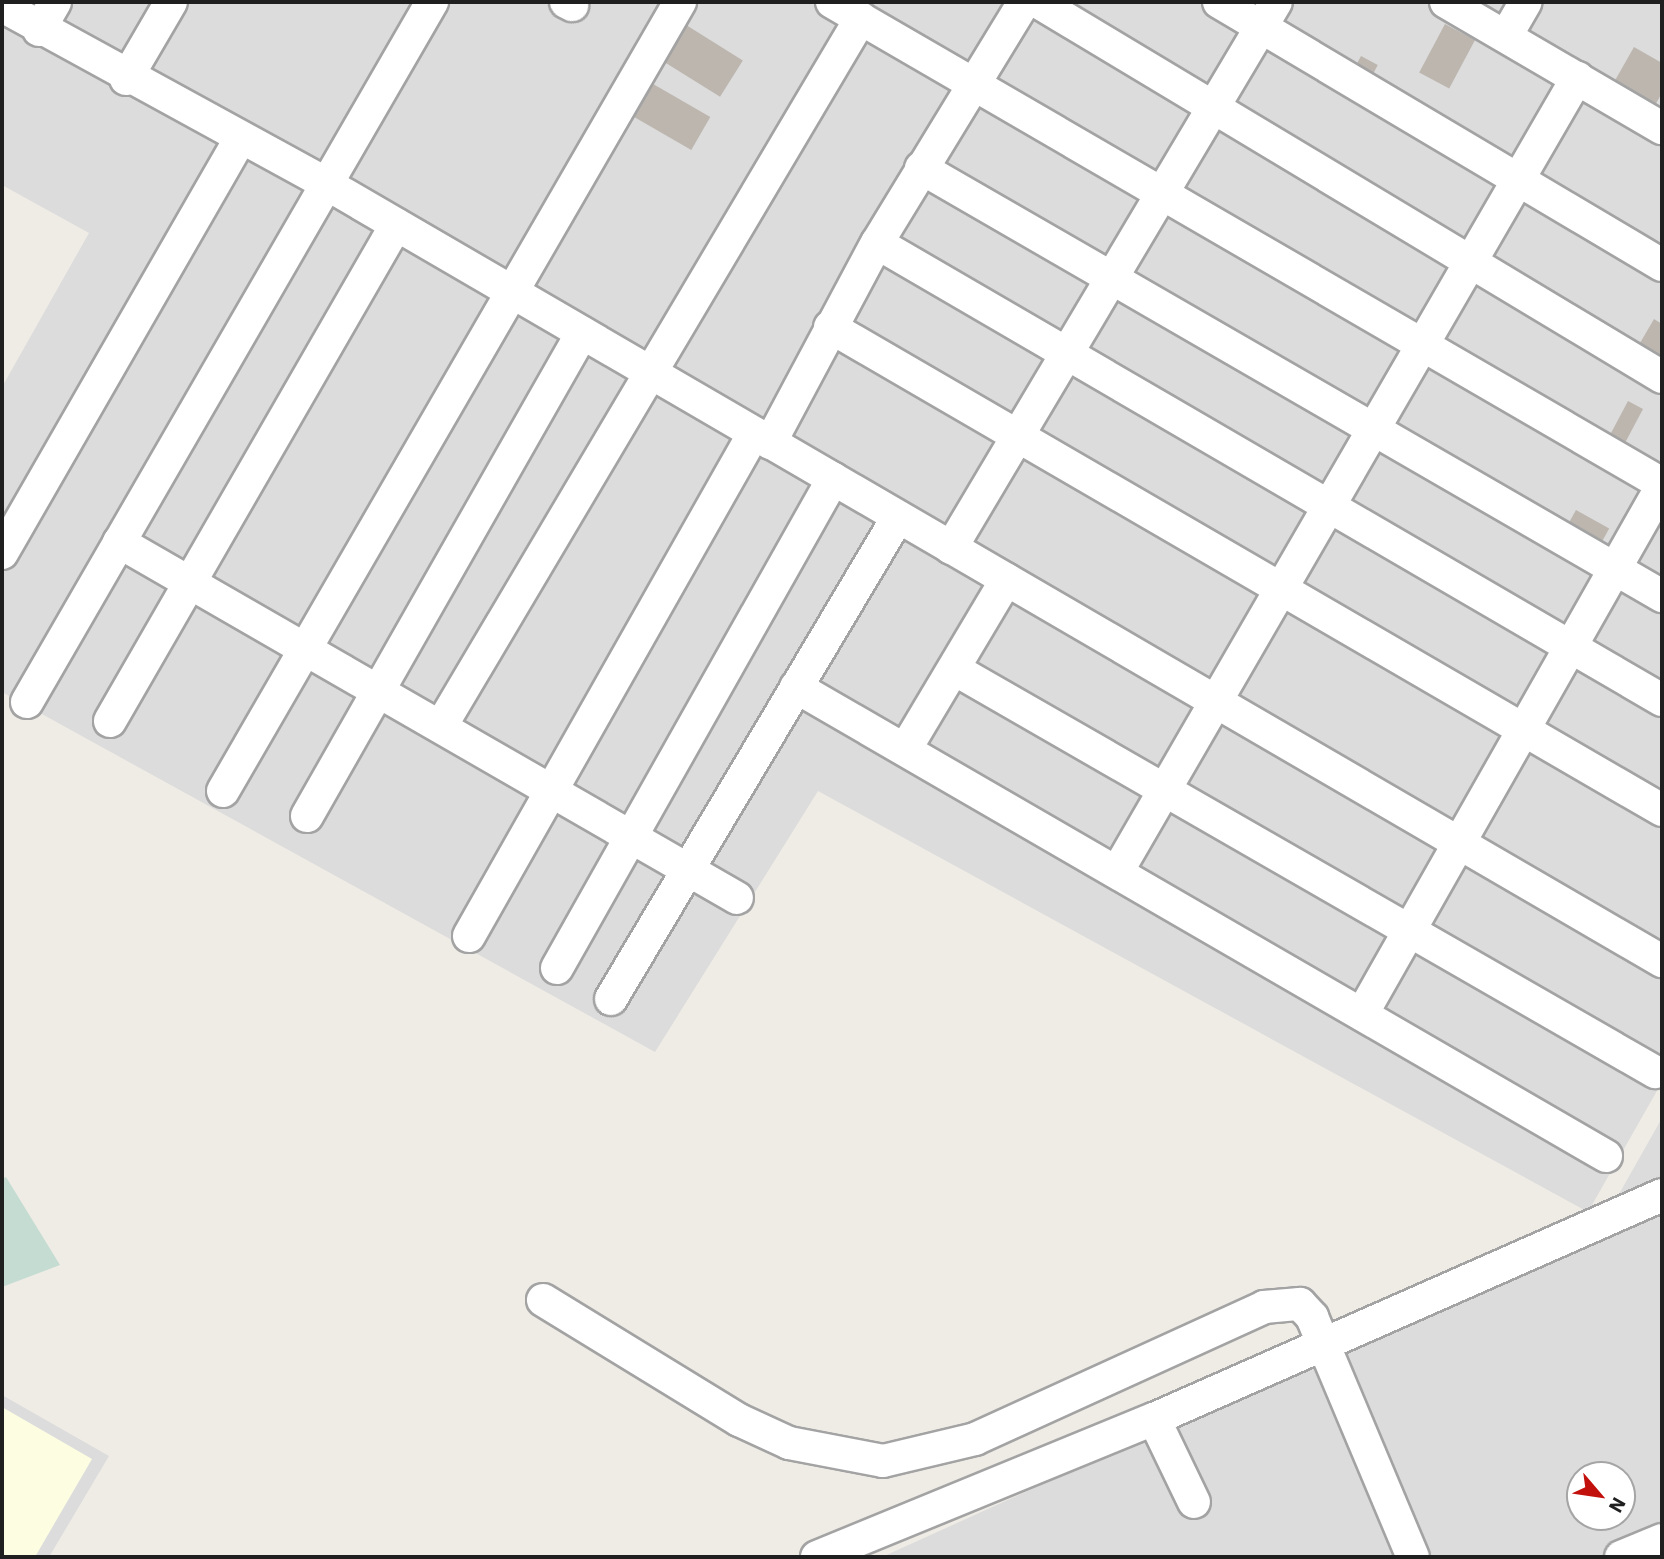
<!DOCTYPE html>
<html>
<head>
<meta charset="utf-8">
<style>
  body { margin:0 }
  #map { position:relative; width:1664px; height:1559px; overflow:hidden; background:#efece6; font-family:"IBM Plex Sans",sans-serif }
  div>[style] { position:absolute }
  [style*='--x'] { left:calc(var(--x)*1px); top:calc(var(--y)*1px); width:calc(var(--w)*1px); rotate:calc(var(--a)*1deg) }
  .residential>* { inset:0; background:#dddcdc }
  .education>* { inset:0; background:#fcfde1 }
  .wetland>* { inset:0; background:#c4dcd2 }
  .building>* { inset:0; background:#bcb6af; transform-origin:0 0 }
  .roads { filter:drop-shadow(2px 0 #a3a3a3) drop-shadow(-2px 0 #a3a3a3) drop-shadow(0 2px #a3a3a3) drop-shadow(0 -2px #a3a3a3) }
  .minor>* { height:32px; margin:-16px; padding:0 16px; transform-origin:16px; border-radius:16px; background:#fff }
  span { translate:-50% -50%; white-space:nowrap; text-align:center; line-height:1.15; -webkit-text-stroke:5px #fff; paint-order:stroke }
  .frame { position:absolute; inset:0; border:4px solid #1f1f1f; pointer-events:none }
  .north { position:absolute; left:1566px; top:1461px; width:70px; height:70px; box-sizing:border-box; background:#fff; border:2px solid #a5a5a5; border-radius:50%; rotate:119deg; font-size:19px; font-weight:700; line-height:28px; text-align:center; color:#1f1f1f }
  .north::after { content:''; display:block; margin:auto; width:24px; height:32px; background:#c2110d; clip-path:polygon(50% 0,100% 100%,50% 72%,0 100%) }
</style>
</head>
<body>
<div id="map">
  <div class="residential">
    <i style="clip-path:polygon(2px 2px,1662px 2px,1662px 1082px,1588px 1212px,818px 791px,655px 1052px,2px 692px,2px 387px,89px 233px,2px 185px)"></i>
    <i style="clip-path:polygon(evenodd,1662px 1118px,1662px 1557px,882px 1557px,1597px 1233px,1662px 1118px,1580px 1475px,1622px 1475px,1622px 1517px,1580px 1517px,1580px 1475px)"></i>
    <i style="clip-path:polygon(2px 1395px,109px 1456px,49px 1557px,2px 1557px)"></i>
  </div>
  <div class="education">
    <i style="clip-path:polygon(2px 1407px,92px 1459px,35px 1557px,2px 1557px)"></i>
  </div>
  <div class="wetland">
    <i style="clip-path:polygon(6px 1177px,60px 1265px,2px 1287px,2px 1179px)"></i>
  </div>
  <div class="building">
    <i style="left:675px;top:18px;width:80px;height:43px;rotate:32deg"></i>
    <i style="left:1445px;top:24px;width:34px;height:55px;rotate:28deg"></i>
    <i style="clip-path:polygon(1634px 47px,1662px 63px,1662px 93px,1650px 114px,1609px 91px)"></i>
    <i style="left:1361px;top:56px;width:19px;height:23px;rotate:28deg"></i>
    <i style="left:641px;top:77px;width:80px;height:38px;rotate:30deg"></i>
    <i style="clip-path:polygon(1654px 319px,1662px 324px,1662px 372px,1633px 355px)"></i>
    <i style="left:1628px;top:401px;width:17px;height:39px;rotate:28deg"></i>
    <i style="left:1576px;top:510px;width:38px;height:29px;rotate:29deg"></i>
  </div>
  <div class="roads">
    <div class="minor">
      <i style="--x:566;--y:2;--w:7;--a:27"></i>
      <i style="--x:832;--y:2;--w:960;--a:30.14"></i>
      <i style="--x:1038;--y:2;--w:728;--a:31"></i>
      <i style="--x:1219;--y:2;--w:515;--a:30.7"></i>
      <i style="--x:1446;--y:2;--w:250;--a:30.3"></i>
      <i style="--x:2;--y:6;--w:368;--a:28.7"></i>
      <i style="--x:325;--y:183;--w:1547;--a:30.2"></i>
      <i style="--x:39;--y:30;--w:32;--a:-60"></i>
      <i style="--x:1506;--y:36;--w:39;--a:-60"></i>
      <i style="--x:126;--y:79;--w:89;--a:-59.7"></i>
      <i style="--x:921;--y:168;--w:856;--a:30.01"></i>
      <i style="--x:877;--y:243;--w:908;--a:30.21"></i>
      <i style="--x:830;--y:327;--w:962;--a:30.14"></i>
      <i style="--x:770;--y:443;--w:227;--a:-61.9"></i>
      <i style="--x:877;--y:243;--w:282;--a:-58.6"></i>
      <i style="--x:119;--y:542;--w:713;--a:29.94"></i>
      <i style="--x:951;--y:548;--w:635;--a:-59.24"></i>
      <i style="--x:2;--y:553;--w:478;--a:-60.1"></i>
      <i style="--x:954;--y:669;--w:809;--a:29.89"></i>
      <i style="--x:796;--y:687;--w:936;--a:30.07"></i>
      <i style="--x:27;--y:702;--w:809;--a:-59.95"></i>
      <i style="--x:110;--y:721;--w:573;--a:-60.03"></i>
      <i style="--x:441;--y:726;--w:823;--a:-59.32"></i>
      <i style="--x:906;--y:748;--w:196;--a:-59.2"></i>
      <i style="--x:223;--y:791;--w:912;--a:-59.92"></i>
      <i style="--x:307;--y:816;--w:556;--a:-60.34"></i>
      <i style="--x:1117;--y:872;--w:918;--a:-59.91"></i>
      <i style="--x:469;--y:936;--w:578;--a:-60.46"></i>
      <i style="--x:557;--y:968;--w:562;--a:-60.56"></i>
      <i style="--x:611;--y:999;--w:561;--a:-59.23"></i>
      <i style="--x:1362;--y:1014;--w:607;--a:-60.4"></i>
      <i style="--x:543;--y:1300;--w:230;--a:31.5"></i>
      <i style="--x:739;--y:1420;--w:55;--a:24.7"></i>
      <i style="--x:789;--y:1443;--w:96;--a:10.8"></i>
      <i style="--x:883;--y:1461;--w:95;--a:-13.4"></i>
      <i style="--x:975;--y:1439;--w:318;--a:-24.5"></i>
      <i style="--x:1264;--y:1307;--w:36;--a:-5"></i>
      <i style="--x:1300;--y:1304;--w:18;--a:47"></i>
      <i style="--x:1312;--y:1317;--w:260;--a:67.2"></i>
      <i style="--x:1154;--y:1419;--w:92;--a:64.3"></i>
      <i style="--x:817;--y:1557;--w:364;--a:-22.3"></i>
      <i style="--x:1154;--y:1419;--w:555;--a:-23.79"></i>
      <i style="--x:1621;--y:1557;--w:44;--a:-22.5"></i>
    </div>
  </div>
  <div class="frame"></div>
  <div class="north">N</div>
</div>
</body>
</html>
